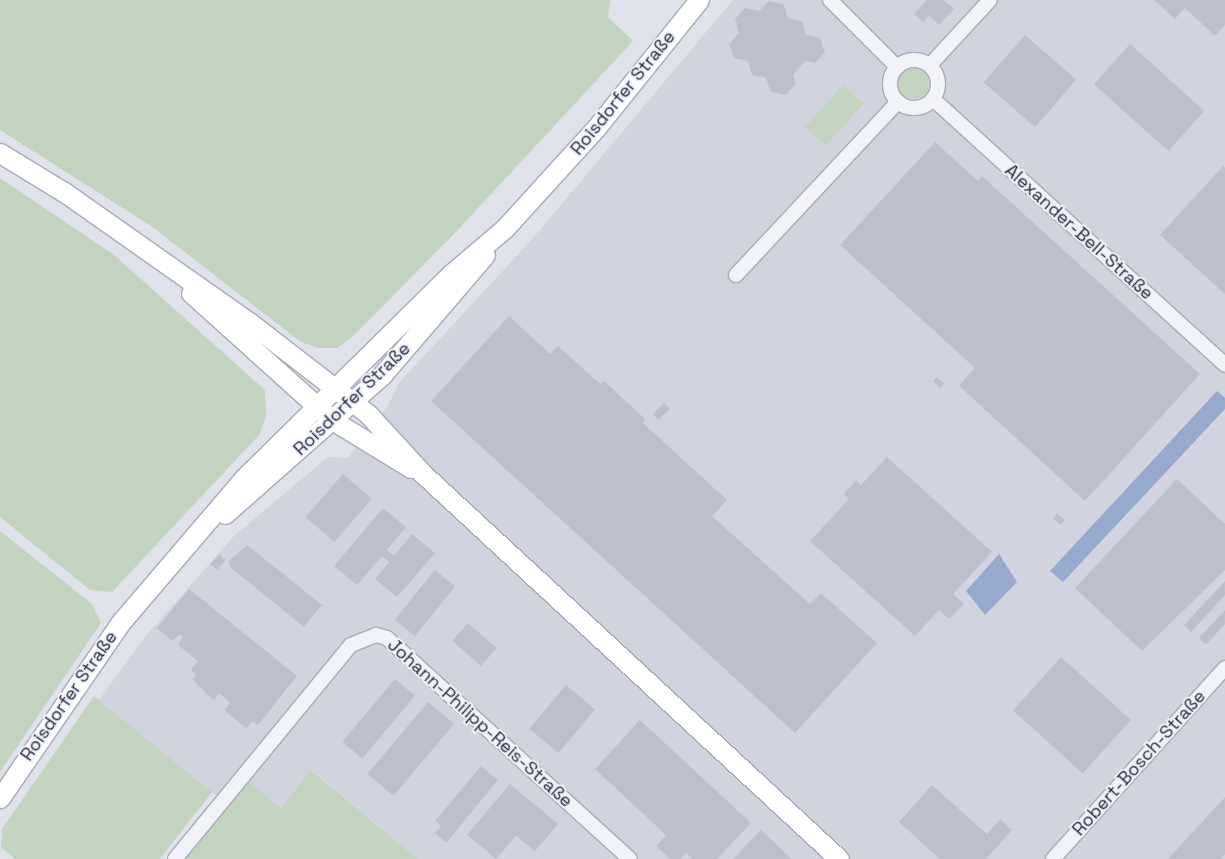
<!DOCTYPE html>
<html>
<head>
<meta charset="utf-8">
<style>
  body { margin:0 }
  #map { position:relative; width:1225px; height:859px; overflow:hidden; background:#dfe2ea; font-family:"Space Grotesk",sans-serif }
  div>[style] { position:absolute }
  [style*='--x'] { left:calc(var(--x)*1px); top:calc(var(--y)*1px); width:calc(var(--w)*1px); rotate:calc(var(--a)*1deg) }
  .built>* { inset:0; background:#d1d4df }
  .green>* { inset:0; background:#c2d4c0; transform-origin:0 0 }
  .round { border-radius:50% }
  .water>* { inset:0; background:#97a9cd }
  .building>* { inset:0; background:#bcc0cd; transform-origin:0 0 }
  .roads { filter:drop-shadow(1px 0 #a8abb8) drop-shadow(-1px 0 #a8abb8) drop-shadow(0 1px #a8abb8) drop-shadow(0 -1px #a8abb8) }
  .minor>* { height:14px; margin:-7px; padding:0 7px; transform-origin:7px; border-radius:7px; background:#f2f3f8 }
  .minor>.ring { margin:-7px; padding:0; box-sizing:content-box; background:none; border:14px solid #f2f3f8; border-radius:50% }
  .secondary>* { height:19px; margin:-9.5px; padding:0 9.5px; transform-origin:9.5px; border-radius:9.5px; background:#fff }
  span { translate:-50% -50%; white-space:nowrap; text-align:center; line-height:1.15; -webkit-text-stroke:4px #eff1f7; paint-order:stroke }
  .street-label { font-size:18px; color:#262c43 }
</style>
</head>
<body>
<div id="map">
  <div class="built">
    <i style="clip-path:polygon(733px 0,1225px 0,1225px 859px,418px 859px,312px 770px,281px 809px,225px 803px,99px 700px,144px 638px,235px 535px,328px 457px,348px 458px,387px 407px,399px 383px,534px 237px)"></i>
  </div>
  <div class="green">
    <i style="clip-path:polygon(0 0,610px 0,608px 17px,633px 41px,454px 234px,353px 336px,337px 348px,318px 348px,301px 342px,151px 226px,0 130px)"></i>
    <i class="round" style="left:897px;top:67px;width:32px;height:32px"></i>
    <i style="left:843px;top:85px;width:28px;height:57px;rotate:42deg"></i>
    <i style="clip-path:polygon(0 178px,114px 255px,265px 390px,266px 417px,259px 435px,112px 592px,90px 590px,0 517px)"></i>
    <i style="clip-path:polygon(0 531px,92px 604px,101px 623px,0 772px)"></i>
    <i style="clip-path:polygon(94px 696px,212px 792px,160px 859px,15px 859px,1px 847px,2px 829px)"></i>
    <i style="clip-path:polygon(311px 770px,418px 859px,181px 859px,244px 778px,281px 808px)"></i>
  </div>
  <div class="water">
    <i style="clip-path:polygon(1217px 391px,1225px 398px,1225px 409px,1063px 582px,1050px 571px)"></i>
    <i style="clip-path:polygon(999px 554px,1017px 582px,985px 615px,966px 591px)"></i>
  </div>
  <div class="building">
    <i style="clip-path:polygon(927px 0,944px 0,954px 9px,939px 25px,929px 15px,923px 22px,914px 14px)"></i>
    <i style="clip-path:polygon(1154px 0,1225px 0,1225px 25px,1215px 36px,1185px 8px,1175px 19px)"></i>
    <i style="clip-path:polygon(769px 1px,783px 4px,788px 18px,802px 21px,806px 35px,820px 38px,825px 52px,815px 63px,805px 61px,793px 75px,795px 84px,786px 95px,771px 92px,766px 78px,752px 75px,748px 61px,734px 58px,729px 44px,739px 33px,735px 19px,745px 8px,759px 11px)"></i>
    <i style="left:1025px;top:35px;width:68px;height:63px;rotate:41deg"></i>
    <i style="left:1130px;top:44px;width:100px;height:54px;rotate:42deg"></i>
    <i style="clip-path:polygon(935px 142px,978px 181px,982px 176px,1200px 374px,1085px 501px,959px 386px,975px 368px,840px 245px)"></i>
    <i style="clip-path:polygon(1223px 166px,1225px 168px,1225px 294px,1160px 235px)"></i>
    <i style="clip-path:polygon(509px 316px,550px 354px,558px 346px,600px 384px,604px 381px,645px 419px,643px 423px,727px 500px,712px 516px,810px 604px,821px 593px,877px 643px,795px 733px,431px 401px)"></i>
    <i style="clip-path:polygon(937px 377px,944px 383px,940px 388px,933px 381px)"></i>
    <i style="left:664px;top:403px;width:8px;height:16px;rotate:45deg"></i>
    <i style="clip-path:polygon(887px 457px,992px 552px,953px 594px,964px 604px,949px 619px,939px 610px,915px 636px,810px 541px,849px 499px,844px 494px,856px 480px,861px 485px)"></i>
    <i style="left:343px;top:474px;width:38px;height:57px;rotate:41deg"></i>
    <i style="clip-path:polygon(1177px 479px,1225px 524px,1225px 570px,1142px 651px,1075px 588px)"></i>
    <i style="clip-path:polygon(383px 508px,406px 527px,387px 550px,394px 556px,412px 534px,435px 553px,397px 597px,375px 579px,389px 562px,382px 556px,357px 585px,334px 566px)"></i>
    <i style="clip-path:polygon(1057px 513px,1065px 520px,1061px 525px,1053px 519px)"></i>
    <i style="clip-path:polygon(247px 545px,322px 605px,304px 627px,230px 567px,229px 561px)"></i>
    <i style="left:219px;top:554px;width:9px;height:13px;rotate:41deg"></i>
    <i style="left:435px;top:570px;width:26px;height:64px;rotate:39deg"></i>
    <i style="clip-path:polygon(1225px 581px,1225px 595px,1191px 632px,1184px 625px)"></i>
    <i style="clip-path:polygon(189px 589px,297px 676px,258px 725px,253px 721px,246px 728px,224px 710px,230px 703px,219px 693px,214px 700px,205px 692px,192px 679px,196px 675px,191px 670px,198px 661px,178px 645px,183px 637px,180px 634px,172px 641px,157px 628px)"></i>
    <i style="clip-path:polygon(1225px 610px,1225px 624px,1206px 645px,1199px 638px)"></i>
    <i style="left:468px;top:623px;width:38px;height:24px;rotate:41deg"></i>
    <i style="left:1061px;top:657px;width:94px;height:72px;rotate:42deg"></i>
    <i style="left:395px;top:679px;width:26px;height:82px;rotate:40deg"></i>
    <i style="left:566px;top:685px;width:38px;height:57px;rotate:40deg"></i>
    <i style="left:428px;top:702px;width:34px;height:94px;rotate:40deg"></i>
    <i style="clip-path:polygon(640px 720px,751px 823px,717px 859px,692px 859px,686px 853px,680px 859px,670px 859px,656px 846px,666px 835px,595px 769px)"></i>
    <i style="clip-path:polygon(481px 766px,498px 780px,446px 843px,435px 833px,441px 826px,435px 821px)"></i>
    <i style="clip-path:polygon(510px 784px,558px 824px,535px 851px,516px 836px,496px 859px,467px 835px)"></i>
    <i style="clip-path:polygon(932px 785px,987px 834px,1000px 819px,1012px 830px,986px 859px,940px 859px,899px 822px)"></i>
    <i style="clip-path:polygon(1225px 797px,1225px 854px,1221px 859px,1168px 859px)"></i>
    <i style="clip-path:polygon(761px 830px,792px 859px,733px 859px)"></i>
  </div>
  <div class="roads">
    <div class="minor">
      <i style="--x:830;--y:0;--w:95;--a:45"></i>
      <i class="ring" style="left:890px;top:60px;width:34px;height:34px"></i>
      <i style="--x:930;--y:65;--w:88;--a:-47.3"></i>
      <i style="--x:933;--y:99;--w:395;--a:42.3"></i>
      <i style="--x:736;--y:275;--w:237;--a:-46.9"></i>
      <i style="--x:175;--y:859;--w:277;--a:-50.6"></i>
      <i style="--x:351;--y:645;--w:27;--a:-22"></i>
      <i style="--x:376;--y:635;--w:11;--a:15"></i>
      <i style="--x:387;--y:638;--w:328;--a:42.3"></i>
      <i style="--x:1053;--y:859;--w:257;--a:-48"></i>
    </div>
    <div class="secondary">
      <i style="--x:0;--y:153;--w:75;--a:31.4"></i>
      <i style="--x:64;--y:192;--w:226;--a:35.1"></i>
      <i style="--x:249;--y:322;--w:150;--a:37.7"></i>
      <i style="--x:368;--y:414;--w:80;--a:47.5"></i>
      <i style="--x:422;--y:473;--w:568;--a:42.79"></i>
      <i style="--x:191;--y:293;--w:190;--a:42"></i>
      <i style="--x:332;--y:420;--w:92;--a:31.3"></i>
      <i style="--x:225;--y:514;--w:210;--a:-41.5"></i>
      <i style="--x:382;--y:375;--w:158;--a:-49.4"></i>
      <i style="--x:0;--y:798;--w:214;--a:-55.5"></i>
      <i style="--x:121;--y:622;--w:189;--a:-49.5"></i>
      <i style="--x:244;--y:478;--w:291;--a:-44.6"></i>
      <i style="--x:451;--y:274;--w:71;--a:-40.4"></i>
      <i style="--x:505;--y:228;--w:135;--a:-47.7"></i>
      <i style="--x:596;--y:128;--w:164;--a:-51.2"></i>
    </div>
  </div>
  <div class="street-label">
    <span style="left:623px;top:93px;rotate:-51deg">Roisdorfer Straße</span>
    <span style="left:1079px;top:232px;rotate:42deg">Alexander-Bell-Straße</span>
    <span style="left:352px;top:399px;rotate:-44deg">Roisdorfer Straße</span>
    <span style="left:69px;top:696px;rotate:-55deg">Roisdorfer Straße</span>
    <span style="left:480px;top:723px;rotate:42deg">Johann-Philipp-Reis-Straße</span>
    <span style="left:1139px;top:763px;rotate:-48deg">Robert-Bosch-Straße</span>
  </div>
</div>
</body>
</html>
